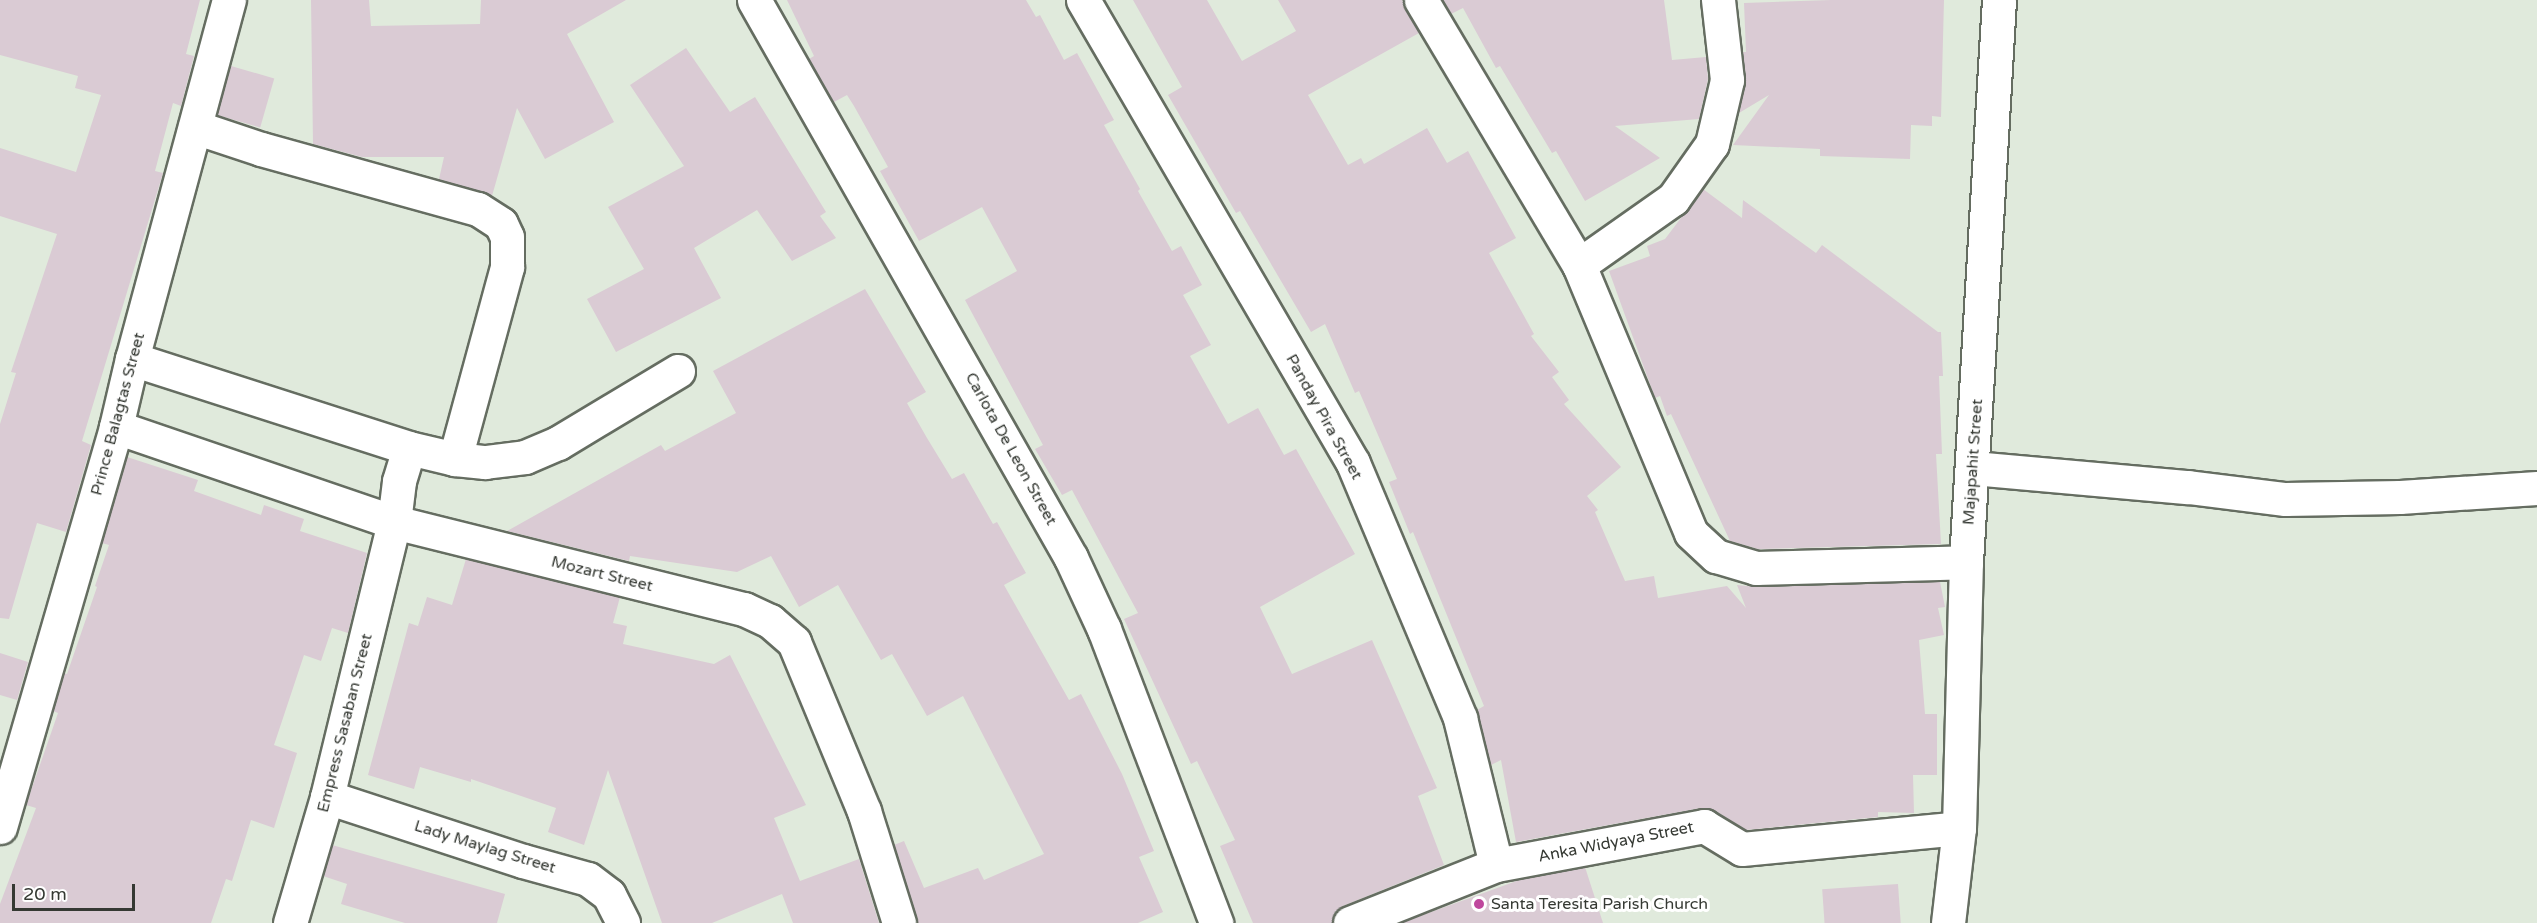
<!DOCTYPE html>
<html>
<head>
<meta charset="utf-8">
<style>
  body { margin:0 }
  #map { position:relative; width:2537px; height:923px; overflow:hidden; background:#e0eadc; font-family:"Varela Round",sans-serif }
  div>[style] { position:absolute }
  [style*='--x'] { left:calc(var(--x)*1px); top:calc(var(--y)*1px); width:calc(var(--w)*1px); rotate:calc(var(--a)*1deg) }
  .building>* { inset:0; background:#dacbd4; transform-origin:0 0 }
  .roads { filter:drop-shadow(2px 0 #656d61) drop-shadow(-2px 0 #656d61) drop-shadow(0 2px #656d61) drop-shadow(0 -2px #656d61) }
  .minor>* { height:33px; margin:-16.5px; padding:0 16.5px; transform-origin:16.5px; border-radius:16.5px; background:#fff }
  .dots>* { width:16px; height:16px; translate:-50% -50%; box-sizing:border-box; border:3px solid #fff; border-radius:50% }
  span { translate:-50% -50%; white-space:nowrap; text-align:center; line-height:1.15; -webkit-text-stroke:6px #fff; paint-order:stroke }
  .street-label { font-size:16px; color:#353933 }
  .poi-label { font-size:16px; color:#353933 }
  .left { translate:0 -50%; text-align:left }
  .scale { position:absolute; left:12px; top:884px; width:123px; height:27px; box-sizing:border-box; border:3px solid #353933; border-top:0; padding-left:8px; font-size:18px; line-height:21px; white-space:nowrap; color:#353933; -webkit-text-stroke:4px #fff; paint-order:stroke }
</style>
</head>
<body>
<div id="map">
  <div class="building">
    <i style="clip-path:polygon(0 0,200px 0,186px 54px,194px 56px,181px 106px,173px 103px,155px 171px,163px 173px,82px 441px,91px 445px,66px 532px,37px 523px,9px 619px,0 618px,0 424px,16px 373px,11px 372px,57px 234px,0 216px,0 148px,76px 172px,101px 95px,75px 88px,78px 76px,0 55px)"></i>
    <i style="clip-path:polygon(311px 0,369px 0,371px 26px,480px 24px,481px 0,626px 0,567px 34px,614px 122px,545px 159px,517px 108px,492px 196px,439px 179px,444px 157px,362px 157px,313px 144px)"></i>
    <i style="clip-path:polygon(787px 0,1026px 0,1036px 17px,1040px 15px,1064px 60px,1077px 53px,1114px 120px,1104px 125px,1140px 189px,1138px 191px,1172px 251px,1181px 246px,1202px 285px,1183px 295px,1211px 345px,1190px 356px,1228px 424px,1258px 408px,1284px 455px,1296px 449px,1355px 554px,1260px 607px,1292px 674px,1372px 640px,1437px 788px,1418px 796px,1444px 865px,1343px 906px,1335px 912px,1332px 923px,1253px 923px,1220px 846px,1235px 840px,1197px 761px,1191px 764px,1124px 619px,1138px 613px,1072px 490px,1062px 495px,1035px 449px,1043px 445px,965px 300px,1017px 271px,982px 207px,919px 241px,880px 171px,888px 167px,854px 106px,847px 95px,834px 102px,809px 59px,814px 56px)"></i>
    <i style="clip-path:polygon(1133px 0,1207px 0,1242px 61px,1296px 31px,1278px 0,1402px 0,1419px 33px,1308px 95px,1348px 165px,1361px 158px,1364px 164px,1427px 128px,1447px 163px,1468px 151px,1516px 238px,1489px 253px,1534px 334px,1531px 336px,1559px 372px,1552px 377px,1569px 400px,1564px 404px,1621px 467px,1587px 496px,1598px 510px,1595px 512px,1625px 581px,1654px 576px,1658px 598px,1727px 586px,1746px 608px,1737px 585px,1757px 587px,1940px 582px,1945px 607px,1938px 608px,1944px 635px,1919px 640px,1925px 714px,1937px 714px,1937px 775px,1913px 775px,1914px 813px,1878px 812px,1878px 817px,1746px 830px,1714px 810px,1701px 808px,1516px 842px,1501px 760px,1491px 765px,1477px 710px,1484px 706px,1413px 532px,1410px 534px,1389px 482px,1397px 479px,1359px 391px,1355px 393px,1325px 324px,1311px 332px,1240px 211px,1236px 213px,1168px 95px,1182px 87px)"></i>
    <i style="clip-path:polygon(1443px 0,1664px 0,1672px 60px,1706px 57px,1708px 79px,1699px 119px,1615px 126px,1660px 158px,1585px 201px,1556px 151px,1552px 153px,1500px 66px,1496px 68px,1463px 8px,1451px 14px)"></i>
    <i style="clip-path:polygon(1831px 0,1944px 0,1941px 117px,1932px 116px,1932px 126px,1911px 125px,1910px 159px,1820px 156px,1820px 149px,1733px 145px,1769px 95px,1739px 113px,1746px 78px,1743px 52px,1746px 52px,1744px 3px)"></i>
    <i style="clip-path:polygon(686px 48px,730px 112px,755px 97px,826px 212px,820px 216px,836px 238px,792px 261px,757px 210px,694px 248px,721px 298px,616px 352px,587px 299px,644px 269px,608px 207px,684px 166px,630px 85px)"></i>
    <i style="left:231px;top:66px;width:45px;height:51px;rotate:16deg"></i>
    <i style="clip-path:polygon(1703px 189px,1742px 218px,1743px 200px,1816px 253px,1822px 245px,1938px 332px,1941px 332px,1943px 376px,1939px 376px,1942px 454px,1936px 454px,1941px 544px,1758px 549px,1730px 541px,1671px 414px,1667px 416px,1660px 396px,1655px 398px,1609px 271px,1650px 256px,1647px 246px,1665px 239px)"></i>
    <i style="clip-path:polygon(865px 289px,926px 392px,907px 403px,927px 438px,952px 479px,964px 473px,993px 524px,997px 522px,1026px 573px,1004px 585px,1069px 700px,1081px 694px,1122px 774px,1154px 851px,1139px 857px,1163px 912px,1138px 923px,917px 923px,894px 845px,904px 841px,924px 888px,978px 868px,984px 880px,1044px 854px,963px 696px,927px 716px,892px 654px,881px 660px,838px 585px,799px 607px,771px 556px,737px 572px,630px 556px,629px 561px,507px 531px,661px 445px,665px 451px,736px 413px,713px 371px)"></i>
    <i style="clip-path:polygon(127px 457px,198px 480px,194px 491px,261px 515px,264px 505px,304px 519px,300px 531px,367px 553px,348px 633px,332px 628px,321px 661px,304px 655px,274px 745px,297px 753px,274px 828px,251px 820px,232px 881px,226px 879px,211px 923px,0 923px,0 904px,36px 808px,26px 805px,58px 713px,53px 711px,64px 673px,67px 674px,97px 587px,95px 586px,109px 545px,102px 543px)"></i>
    <i style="clip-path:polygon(466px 559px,620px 597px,613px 623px,627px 626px,623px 644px,714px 664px,730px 655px,806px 805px,774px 818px,800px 881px,859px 859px,879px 923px,793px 923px,782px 894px,712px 923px,662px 923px,608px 770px,584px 845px,548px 832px,556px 808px,471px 779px,471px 782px,420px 767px,414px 789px,368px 775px,409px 623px,418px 626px,427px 597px,452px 605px)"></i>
    <i style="clip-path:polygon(0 653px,28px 662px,17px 700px,0 695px)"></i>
    <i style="clip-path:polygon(332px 845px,505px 894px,497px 923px,405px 923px,341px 904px,347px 884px,323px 876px)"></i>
    <i style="clip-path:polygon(1585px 867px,1603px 923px,1401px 923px,1522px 879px)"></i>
    <i style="left:1898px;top:884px;width:39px;height:76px;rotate:86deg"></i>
  </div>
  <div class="roads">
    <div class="minor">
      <i style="--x:754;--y:0;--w:642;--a:60.4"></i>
      <i style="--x:1071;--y:558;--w:78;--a:65.1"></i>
      <i style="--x:1104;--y:629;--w:315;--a:69.1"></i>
      <i style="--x:1083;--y:0;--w:536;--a:59.75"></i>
      <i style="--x:1353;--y:463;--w:277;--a:67.2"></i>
      <i style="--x:1460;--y:718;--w:151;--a:76.2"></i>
      <i style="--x:1421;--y:0;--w:309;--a:59.2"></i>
      <i style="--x:1579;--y:265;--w:290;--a:67.3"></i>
      <i style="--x:1691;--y:533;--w:34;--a:43"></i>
      <i style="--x:1716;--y:556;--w:42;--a:16.7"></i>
      <i style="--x:1756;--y:568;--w:210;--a:-1.6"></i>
      <i style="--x:195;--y:127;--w:70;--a:18.4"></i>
      <i style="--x:261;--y:149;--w:225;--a:15.5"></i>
      <i style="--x:478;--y:209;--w:27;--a:33"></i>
      <i style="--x:501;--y:224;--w:14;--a:65"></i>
      <i style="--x:507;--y:237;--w:30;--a:90"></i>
      <i style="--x:507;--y:267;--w:199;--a:105.2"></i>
      <i style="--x:1579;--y:265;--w:115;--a:-35.1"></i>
      <i style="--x:1673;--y:199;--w:67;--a:-54.7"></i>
      <i style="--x:1712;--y:144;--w:66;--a:-76.8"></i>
      <i style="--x:1727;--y:80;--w:81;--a:-96.4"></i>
      <i style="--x:132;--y:359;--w:291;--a:17.8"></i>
      <i style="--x:409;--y:448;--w:47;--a:13.4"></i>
      <i style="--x:455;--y:459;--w:30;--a:6"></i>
      <i style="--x:485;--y:462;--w:40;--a:-7.1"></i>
      <i style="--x:525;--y:457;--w:36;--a:-23"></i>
      <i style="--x:558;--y:443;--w:140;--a:-31"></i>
      <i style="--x:116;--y:427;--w:294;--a:18.9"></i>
      <i style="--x:394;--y:522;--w:361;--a:14"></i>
      <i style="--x:744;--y:609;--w:29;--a:25"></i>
      <i style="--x:770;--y:621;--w:32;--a:41"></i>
      <i style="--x:794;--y:642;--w:183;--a:67.5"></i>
      <i style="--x:864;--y:811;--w:117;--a:72.6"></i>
      <i style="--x:1973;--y:468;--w:216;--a:5.1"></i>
      <i style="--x:2188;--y:487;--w:98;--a:7.1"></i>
      <i style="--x:2285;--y:499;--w:115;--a:-1"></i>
      <i style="--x:2400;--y:497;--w:137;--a:-3.8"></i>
      <i style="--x:327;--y:797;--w:206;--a:18.1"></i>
      <i style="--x:523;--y:861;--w:67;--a:15.5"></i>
      <i style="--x:588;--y:879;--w:26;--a:37"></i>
      <i style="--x:609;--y:895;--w:31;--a:63"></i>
      <i style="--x:0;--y:827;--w:416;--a:-73.8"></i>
      <i style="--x:116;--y:427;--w:70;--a:-76.8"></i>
      <i style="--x:132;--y:359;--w:372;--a:-74.9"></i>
      <i style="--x:290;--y:923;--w:131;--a:-73.6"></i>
      <i style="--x:327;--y:797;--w:283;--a:-76.3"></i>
      <i style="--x:394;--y:522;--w:41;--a:-83"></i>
      <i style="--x:399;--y:481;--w:34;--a:-73"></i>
      <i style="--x:1350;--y:923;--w:157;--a:-21.7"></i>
      <i style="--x:1496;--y:865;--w:212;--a:-10.6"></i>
      <i style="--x:1704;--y:826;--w:44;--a:31.2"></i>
      <i style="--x:1742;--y:849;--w:218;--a:-5.5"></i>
      <i style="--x:1948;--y:923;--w:96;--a:-83.4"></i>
      <i style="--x:1959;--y:828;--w:266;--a:-88.5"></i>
      <i style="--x:1966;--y:562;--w:563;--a:-86.64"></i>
    </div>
  </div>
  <div class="dots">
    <i style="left:1479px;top:904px;background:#bf479d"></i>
  </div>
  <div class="street-label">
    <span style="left:118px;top:414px;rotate:-75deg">Prince Balagtas Street</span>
    <span style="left:1324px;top:417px;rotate:61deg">Panday Pira Street</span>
    <span style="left:1011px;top:449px;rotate:61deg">Carlota De Leon Street</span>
    <span style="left:1973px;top:462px;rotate:-86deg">Majapahit Street</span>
    <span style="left:602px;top:574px;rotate:14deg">Mozart Street</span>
    <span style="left:345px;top:723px;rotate:-76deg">Empress Sasaban Street</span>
    <span style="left:1616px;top:842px;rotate:-11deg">Anka Widyaya Street</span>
    <span style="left:485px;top:847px;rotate:17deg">Lady Maylag Street</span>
  </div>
  <div class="poi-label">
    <span class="left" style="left:1491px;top:904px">Santa Teresita Parish Church</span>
  </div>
  <div class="scale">20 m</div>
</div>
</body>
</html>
